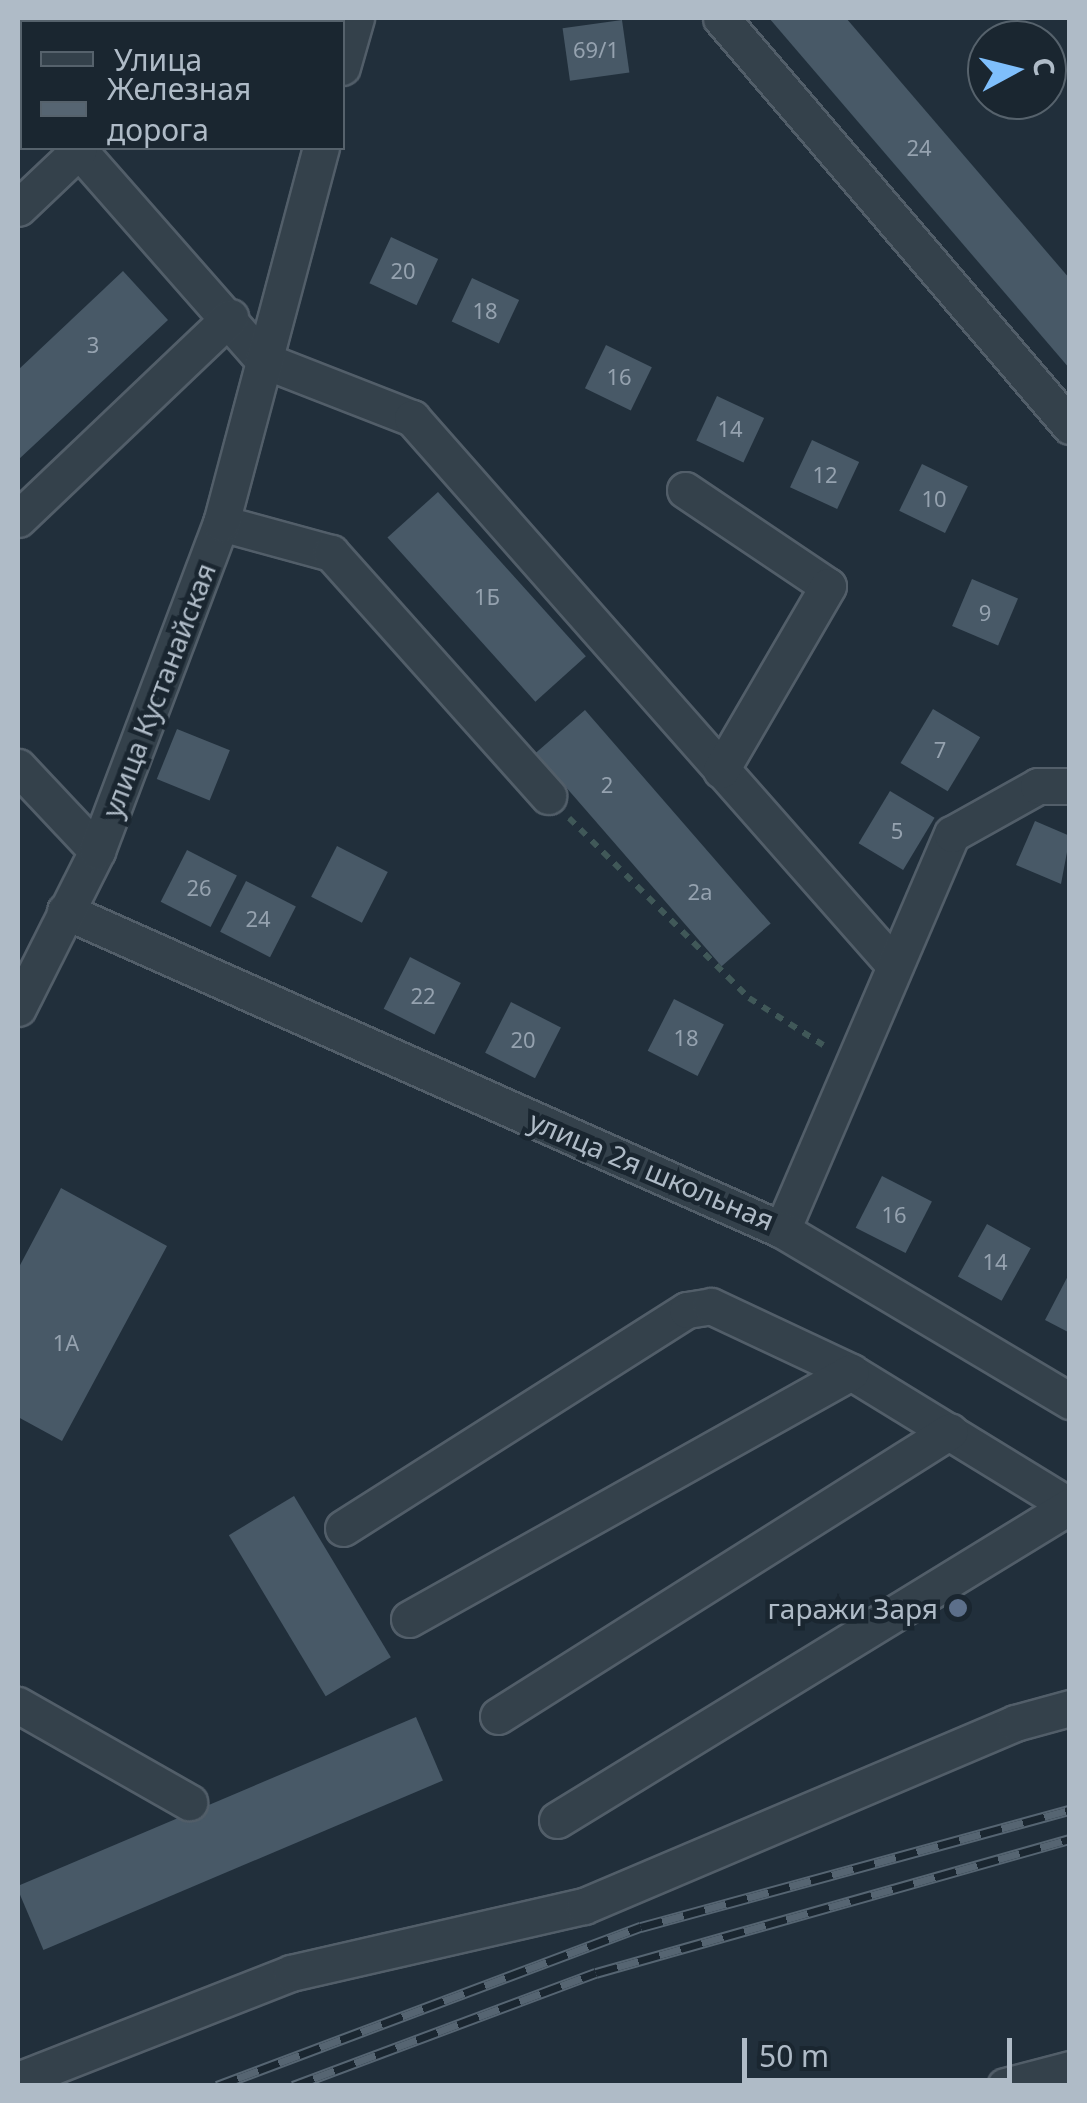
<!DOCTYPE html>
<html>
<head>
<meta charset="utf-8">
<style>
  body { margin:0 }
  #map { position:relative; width:1087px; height:2103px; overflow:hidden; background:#212f3b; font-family:"Noto Sans",sans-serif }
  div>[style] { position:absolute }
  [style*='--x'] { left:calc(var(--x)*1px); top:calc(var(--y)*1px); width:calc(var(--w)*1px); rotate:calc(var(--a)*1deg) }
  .building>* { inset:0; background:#485967; transform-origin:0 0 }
  .path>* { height:6px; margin-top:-3px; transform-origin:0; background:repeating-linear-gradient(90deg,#405858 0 8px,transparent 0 16px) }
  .roads { filter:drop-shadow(2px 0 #525e69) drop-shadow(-2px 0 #525e69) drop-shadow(0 2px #525e69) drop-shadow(0 -2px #525e69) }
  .minor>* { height:35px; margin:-17.5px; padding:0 17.5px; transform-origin:17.5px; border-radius:17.5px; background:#34414b }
  .rail>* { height:11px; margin-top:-5.5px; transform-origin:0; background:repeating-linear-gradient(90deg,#1a2630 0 22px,#566572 0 44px); box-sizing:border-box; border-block:2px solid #566572 }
  .dots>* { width:28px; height:28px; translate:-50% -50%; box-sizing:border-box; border:5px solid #1a2630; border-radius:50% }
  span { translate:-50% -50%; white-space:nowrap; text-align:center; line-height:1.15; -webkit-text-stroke:9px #1a2630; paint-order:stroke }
  .number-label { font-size:22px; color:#95a2af }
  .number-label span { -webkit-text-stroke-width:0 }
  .street-label { font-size:28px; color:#afbbc7 }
  .poi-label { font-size:28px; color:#afbbc7 }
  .right { translate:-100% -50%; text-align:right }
  .frame { position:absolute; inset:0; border:20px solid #afbbc7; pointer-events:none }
  .legend { position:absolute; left:20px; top:20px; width:325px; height:130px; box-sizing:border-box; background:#1a2630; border:2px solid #56626c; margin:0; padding:12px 18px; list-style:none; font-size:30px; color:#afbbc7 }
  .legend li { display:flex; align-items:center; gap:20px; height:50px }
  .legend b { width:50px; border:2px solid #56626c }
  .north { position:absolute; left:967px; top:20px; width:100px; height:100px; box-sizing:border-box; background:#1a2630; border:2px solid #56626c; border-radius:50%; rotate:83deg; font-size:28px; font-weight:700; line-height:40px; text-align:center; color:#afbbc7 }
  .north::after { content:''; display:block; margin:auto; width:35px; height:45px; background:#7fbffc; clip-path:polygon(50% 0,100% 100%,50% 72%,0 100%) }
  .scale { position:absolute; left:742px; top:2038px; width:270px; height:45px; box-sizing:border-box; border:5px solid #afbbc7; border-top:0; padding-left:12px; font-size:30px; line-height:35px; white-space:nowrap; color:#afbbc7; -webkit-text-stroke:8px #1a2630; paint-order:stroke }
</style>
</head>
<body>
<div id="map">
  <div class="building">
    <i style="clip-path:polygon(769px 18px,846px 18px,1070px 279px,1070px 369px)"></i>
    <i style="left:622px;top:20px;width:53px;height:60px;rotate:82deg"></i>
    <i style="left:391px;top:237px;width:52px;height:51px;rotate:25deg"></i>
    <i style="clip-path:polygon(123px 271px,168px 320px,18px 460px,18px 370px)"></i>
    <i style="left:472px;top:278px;width:52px;height:48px;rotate:25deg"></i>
    <i style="left:606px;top:345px;width:51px;height:48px;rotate:26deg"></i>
    <i style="left:717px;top:396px;width:52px;height:49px;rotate:25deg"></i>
    <i style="left:812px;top:440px;width:52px;height:52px;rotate:25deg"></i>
    <i style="left:922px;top:464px;width:51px;height:52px;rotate:26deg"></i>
    <i style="left:438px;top:492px;width:221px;height:68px;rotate:48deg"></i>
    <i style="left:972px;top:579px;width:50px;height:51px;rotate:23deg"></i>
    <i style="left:933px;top:709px;width:55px;height:63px;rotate:31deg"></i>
    <i style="left:585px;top:710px;width:283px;height:65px;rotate:49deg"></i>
    <i style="left:177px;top:729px;width:57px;height:54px;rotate:22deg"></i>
    <i style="left:890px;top:791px;width:52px;height:61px;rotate:31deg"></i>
    <i style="clip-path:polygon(1035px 821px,1070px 836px,1061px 884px,1016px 865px)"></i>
    <i style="left:337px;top:846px;width:57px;height:57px;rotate:27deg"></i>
    <i style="left:187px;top:850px;width:56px;height:58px;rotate:27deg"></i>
    <i style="left:246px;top:881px;width:56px;height:57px;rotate:27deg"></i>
    <i style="left:410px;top:957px;width:57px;height:58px;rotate:27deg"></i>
    <i style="left:674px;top:999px;width:56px;height:58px;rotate:27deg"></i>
    <i style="left:511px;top:1002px;width:56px;height:57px;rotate:27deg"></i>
    <i style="left:882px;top:1176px;width:56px;height:58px;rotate:27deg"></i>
    <i style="clip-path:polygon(61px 1188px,167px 1246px,62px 1441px,18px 1417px,18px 1269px)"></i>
    <i style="left:987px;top:1224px;width:50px;height:60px;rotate:29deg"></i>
    <i style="clip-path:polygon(1070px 1272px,1070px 1333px,1045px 1320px)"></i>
    <i style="left:294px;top:1496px;width:188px;height:76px;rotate:59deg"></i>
    <i style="left:416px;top:1717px;width:69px;height:434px;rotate:67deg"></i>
  </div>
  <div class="path">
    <i style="--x:569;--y:818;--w:255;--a:45"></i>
    <i style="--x:749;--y:998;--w:88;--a:32.4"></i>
  </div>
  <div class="roads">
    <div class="minor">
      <i style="--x:721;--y:18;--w:537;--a:49.46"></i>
      <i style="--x:118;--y:22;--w:6;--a:-39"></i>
      <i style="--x:342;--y:67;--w:51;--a:-74.1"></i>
      <i style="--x:18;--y:92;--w:4;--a:0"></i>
      <i style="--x:77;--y:148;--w:282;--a:48.7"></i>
      <i style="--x:263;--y:360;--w:160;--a:21.3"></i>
      <i style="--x:412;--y:418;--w:729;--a:48.61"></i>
      <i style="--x:18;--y:208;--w:83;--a:-43.5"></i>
      <i style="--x:685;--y:490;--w:172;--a:33.9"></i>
      <i style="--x:828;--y:586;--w:213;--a:120.2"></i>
      <i style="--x:18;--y:519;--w:293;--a:-43.6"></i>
      <i style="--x:221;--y:523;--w:114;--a:15.3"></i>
      <i style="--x:331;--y:553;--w:326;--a:48.2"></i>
      <i style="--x:18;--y:767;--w:115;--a:46.8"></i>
      <i style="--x:65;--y:911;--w:785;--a:23.98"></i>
      <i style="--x:782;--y:1230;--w:431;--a:-66.8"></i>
      <i style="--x:952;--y:834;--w:98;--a:-29.2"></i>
      <i style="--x:1038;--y:786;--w:32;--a:0"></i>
      <i style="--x:18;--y:1008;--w:176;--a:-63.3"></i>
      <i style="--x:97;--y:851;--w:351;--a:-69.3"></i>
      <i style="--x:221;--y:523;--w:388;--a:-75.1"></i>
      <i style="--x:782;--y:1230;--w:335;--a:30.7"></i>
      <i style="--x:343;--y:1528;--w:407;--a:-32.4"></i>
      <i style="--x:687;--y:1310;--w:24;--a:-9"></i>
      <i style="--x:711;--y:1306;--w:155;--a:25.2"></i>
      <i style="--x:851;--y:1372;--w:257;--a:31.5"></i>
      <i style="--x:409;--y:1619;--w:506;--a:-29.2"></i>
      <i style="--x:18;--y:1705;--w:197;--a:29.6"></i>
      <i style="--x:498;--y:1716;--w:534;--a:-32.23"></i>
      <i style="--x:557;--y:1820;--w:601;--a:-31.47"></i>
      <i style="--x:18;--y:2080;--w:293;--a:-21.4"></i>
      <i style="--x:291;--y:1973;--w:301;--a:-12.9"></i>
      <i style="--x:584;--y:1906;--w:468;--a:-23"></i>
      <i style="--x:1015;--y:1723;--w:57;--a:-15.3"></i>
      <i style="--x:1005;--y:2086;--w:67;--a:-14.7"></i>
    </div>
  </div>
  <div class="rail">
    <i style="--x:217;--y:2086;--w:453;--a:-20.6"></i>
    <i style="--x:641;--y:1927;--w:445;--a:-15.3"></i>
    <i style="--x:293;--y:2086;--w:323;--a:-20.5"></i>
    <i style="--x:596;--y:1973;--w:493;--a:-15.8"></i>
  </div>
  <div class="dots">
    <i style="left:958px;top:1608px;background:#5c6f8a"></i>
  </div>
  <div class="number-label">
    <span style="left:596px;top:50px">69/1</span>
    <span style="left:919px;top:148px">24</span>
    <span style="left:403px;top:271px">20</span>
    <span style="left:485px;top:311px">18</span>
    <span style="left:93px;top:345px">3</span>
    <span style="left:619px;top:377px">16</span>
    <span style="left:730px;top:429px">14</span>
    <span style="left:825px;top:475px">12</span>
    <span style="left:934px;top:499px">10</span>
    <span style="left:487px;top:597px">1Б</span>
    <span style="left:985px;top:613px">9</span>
    <span style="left:940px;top:750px">7</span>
    <span style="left:607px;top:785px">2</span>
    <span style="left:897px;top:831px">5</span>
    <span style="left:199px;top:888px">26</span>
    <span style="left:700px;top:892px">2а</span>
    <span style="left:258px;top:919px">24</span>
    <span style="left:423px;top:996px">22</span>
    <span style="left:686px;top:1038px">18</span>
    <span style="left:523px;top:1040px">20</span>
    <span style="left:894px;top:1215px">16</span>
    <span style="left:995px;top:1262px">14</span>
    <span style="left:66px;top:1343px">1А</span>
  </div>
  <div class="street-label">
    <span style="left:158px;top:690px;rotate:-69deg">улица Кустанайская</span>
    <span style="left:652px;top:1170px;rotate:23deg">улица 2я школьная</span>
  </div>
  <div class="poi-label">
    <span class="right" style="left:938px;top:1608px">гаражи Заря</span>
  </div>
  <div class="frame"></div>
  <ul class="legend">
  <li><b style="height:12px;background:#34414b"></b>Улица</li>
  <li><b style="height:12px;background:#566572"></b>Железная дорога</li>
  </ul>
  <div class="north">С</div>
  <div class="scale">50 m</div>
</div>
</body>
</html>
